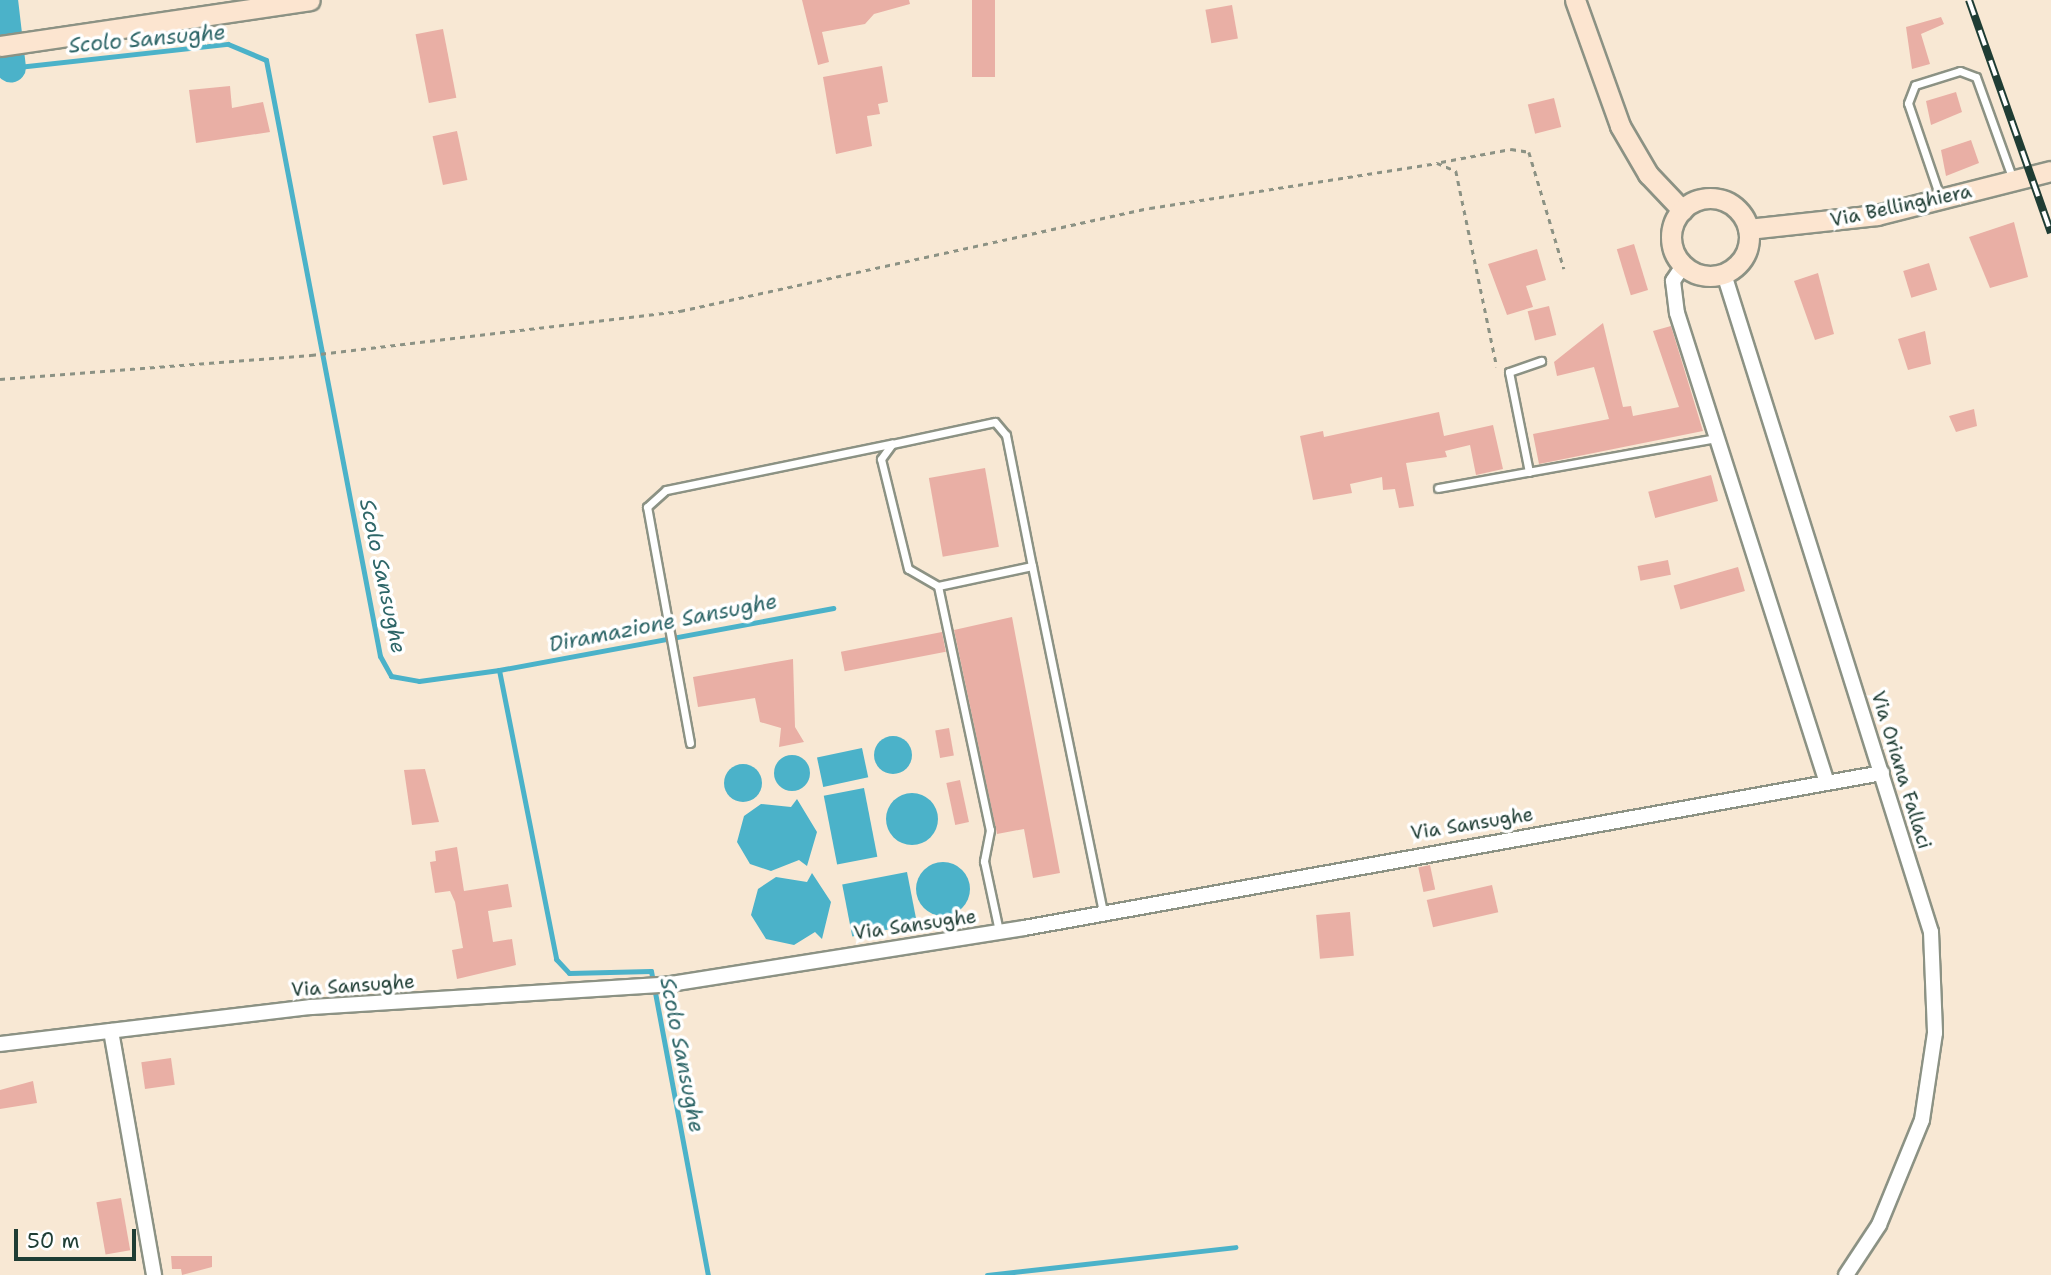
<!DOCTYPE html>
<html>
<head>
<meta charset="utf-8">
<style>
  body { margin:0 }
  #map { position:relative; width:2051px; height:1275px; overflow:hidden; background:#f8e8d4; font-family:"Shantell Sans",sans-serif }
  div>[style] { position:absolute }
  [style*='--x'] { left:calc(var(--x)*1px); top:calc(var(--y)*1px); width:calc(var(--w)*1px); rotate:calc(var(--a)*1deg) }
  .water>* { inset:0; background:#4bb2c9; transform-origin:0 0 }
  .round { border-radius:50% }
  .stream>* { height:5px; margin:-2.5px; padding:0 2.5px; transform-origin:2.5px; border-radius:2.5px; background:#4bb2c9 }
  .river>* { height:30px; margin:-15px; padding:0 15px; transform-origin:15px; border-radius:15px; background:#4bb2c9 }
  .building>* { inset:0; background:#e9afa5; transform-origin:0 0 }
  .path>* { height:2.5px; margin-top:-1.25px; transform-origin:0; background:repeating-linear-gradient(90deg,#8c9284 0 5px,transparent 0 10px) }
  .roads { filter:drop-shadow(2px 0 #8c9284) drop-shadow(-2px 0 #8c9284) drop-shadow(0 2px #8c9284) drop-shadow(0 -2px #8c9284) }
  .lane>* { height:7px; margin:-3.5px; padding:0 3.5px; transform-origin:3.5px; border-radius:3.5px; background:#fff }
  .street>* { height:14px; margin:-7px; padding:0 7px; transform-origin:7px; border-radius:7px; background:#fff }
  .secondary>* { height:19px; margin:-9.5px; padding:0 9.5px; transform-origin:9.5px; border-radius:9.5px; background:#fce5d0 }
  .secondary>.ring { margin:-9.5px; padding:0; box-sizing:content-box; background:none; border:19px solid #fce5d0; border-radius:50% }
  .rail>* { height:8px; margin-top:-4px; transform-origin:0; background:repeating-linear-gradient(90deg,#fff 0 16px,#1f3d34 0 32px); box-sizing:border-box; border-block:2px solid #1f3d34 }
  span { translate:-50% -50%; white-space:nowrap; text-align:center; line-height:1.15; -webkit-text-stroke:7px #fff; paint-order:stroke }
  .street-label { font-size:19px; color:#1f3d34 }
  .water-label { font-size:21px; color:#2e6668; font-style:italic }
  .scale { position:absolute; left:14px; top:1229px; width:122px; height:32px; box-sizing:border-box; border:4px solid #1f3d34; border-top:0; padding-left:9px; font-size:21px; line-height:24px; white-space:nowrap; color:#1f3d34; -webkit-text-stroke:5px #fff; paint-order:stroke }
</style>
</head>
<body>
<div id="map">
  <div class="water">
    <i class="round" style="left:874px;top:736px;width:38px;height:38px"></i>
    <i style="left:862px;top:748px;width:30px;height:46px;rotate:78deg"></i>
    <i class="round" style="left:774px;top:755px;width:36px;height:36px"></i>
    <i class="round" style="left:724px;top:764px;width:38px;height:38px"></i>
    <i style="left:864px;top:788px;width:70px;height:41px;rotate:79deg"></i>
    <i class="round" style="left:886px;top:793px;width:52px;height:52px"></i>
    <i style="clip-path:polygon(797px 799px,817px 832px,807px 866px,799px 860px,771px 871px,750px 864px,737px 842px,744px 816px,761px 804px,791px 807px)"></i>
    <i class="round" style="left:916px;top:862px;width:54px;height:54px"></i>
    <i style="left:907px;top:872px;width:53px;height:66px;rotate:79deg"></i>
    <i style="clip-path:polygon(812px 873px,831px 902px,822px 939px,815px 932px,794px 945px,766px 939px,751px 915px,758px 889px,776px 877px,807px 882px)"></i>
  </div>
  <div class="stream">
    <i style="--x:0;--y:69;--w:229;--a:-6.3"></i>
    <i style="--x:228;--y:44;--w:41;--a:22.8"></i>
    <i style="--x:266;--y:60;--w:607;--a:79.17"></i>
    <i style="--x:380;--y:656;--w:23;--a:61"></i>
    <i style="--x:391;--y:676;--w:28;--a:10"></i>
    <i style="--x:419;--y:681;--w:81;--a:-7.8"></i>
    <i style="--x:499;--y:670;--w:295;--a:78.8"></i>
    <i style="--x:556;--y:959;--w:19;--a:47"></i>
    <i style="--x:569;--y:973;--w:82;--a:-1.4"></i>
    <i style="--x:651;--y:971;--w:309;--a:79.4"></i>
    <i style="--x:499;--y:670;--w:340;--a:-10.5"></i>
    <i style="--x:987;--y:1275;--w:250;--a:-6.4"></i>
  </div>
  <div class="river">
    <i style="--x:3;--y:0;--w:68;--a:83.3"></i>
  </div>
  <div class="building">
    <i style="clip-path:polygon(802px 0,909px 0,910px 4px,874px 14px,865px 24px,822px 32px,829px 62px,818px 65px)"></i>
    <i style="left:972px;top:0;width:23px;height:77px"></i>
    <i style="left:1232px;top:5px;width:34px;height:27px;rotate:80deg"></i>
    <i style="clip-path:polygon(1941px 17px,1944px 24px,1921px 34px,1930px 64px,1912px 69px,1906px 27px)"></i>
    <i style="left:443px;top:29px;width:70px;height:28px;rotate:79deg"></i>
    <i style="clip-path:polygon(882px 66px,888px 102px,878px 104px,880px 114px,867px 116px,872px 146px,836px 154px,823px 77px)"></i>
    <i style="clip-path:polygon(230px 86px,232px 108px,263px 102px,270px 132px,196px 143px,189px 90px)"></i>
    <i style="clip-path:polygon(1956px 92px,1962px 112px,1931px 125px,1926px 101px)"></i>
    <i style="left:1554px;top:98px;width:30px;height:27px;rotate:76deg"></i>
    <i style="left:457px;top:131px;width:50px;height:25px;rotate:78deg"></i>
    <i style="clip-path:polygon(1971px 140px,1979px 163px,1946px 176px,1941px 150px)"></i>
    <i style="clip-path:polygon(2014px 222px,2028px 277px,1990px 288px,1969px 237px)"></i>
    <i style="left:1634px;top:244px;width:48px;height:18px;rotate:73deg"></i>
    <i style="clip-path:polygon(1537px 249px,1546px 280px,1526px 286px,1533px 307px,1507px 315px,1488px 264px)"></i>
    <i style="left:1929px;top:263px;width:28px;height:27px;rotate:73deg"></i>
    <i style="clip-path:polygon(1818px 273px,1834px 334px,1815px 340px,1794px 281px)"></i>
    <i style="left:1549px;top:306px;width:30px;height:22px;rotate:76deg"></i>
    <i style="clip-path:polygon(1603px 323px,1623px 407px,1631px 406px,1633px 416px,1679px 407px,1653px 331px,1671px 326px,1703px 431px,1539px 464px,1533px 434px,1609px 419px,1594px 367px,1557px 376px,1554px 362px)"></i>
    <i style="clip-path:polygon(1925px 331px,1931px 364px,1908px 370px,1898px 339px)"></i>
    <i style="clip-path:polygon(1974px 409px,1977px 426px,1956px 432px,1949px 416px)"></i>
    <i style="clip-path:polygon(1439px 412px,1444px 436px,1493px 425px,1503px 469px,1476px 475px,1470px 445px,1445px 451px,1447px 457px,1406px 463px,1414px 506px,1399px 508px,1395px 489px,1383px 490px,1382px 477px,1350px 484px,1352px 493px,1313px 500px,1300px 436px,1323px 431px,1324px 437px)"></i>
    <i style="left:985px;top:468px;width:80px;height:57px;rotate:80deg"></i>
    <i style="left:1711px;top:475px;width:27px;height:65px;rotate:75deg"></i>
    <i style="left:1668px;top:560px;width:15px;height:31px;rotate:79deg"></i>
    <i style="left:1738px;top:567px;width:25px;height:67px;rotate:74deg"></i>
    <i style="clip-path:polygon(1012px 617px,1060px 873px,1033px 878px,1024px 829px,997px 834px,954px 630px)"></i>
    <i style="left:942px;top:632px;width:20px;height:103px;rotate:79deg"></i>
    <i style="clip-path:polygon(793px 659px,795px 727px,804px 742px,779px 747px,781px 728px,760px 722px,755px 698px,698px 707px,693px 677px)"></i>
    <i style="left:949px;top:728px;width:28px;height:14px;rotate:80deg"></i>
    <i style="clip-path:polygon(425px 769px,439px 822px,412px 825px,404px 770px)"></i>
    <i style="left:960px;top:780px;width:43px;height:14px;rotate:78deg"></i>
    <i style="clip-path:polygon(457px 847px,464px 891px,508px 884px,512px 907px,488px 911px,493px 942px,512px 939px,516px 965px,457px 979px,452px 950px,463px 948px,455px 902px,450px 891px,435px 893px,430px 862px,436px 861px,435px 851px)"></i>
    <i style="left:1430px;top:865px;width:25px;height:12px;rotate:78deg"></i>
    <i style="left:1492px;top:885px;width:28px;height:67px;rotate:77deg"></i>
    <i style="left:1350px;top:912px;width:44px;height:34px;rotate:85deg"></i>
    <i style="left:171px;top:1058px;width:27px;height:30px;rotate:82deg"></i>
    <i style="clip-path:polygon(33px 1081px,37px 1103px,0 1109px,0 1090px)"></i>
    <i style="left:121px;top:1198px;width:53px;height:25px;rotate:80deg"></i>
    <i style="clip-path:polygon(171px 1256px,212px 1256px,212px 1267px,182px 1275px,181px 1269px,172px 1269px)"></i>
  </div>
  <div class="path">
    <i style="--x:1441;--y:162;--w:71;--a:-10.5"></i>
    <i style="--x:1511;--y:149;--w:18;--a:9"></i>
    <i style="--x:1529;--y:152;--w:122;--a:73.3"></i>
    <i style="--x:0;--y:379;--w:312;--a:-4.4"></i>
    <i style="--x:311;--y:355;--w:372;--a:-6.8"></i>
    <i style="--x:680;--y:311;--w:481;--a:-12.4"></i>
    <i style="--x:1150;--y:208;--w:291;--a:-8.9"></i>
    <i style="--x:1437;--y:163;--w:21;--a:23"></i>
    <i style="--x:1456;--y:171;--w:200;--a:78.2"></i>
  </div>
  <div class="roads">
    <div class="lane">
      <i style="--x:1940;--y:197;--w:99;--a:-108.8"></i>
      <i style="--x:1908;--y:103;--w:19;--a:-69"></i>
      <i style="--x:1915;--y:85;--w:47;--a:-17.3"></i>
      <i style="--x:1960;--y:71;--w:17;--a:21"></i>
      <i style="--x:1976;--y:77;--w:109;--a:70.2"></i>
      <i style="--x:1529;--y:472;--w:102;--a:-101.3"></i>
      <i style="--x:1509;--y:372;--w:34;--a:-19"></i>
      <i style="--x:1438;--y:488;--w:282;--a:-10.2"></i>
      <i style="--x:1032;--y:566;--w:96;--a:168"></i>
      <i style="--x:938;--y:586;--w:34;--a:-150"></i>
      <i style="--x:908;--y:569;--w:113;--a:-103.8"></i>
      <i style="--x:881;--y:459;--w:19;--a:-54"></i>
      <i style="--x:892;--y:444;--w:105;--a:-12.1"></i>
      <i style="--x:995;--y:422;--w:17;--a:50"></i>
      <i style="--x:1006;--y:435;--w:134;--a:78.8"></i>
      <i style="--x:1032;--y:566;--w:354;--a:78.4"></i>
      <i style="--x:938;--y:586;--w:249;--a:78"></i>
      <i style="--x:990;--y:830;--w:32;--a:101"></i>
      <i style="--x:984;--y:861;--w:72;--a:77.9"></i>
      <i style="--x:690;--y:743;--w:240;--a:-100.3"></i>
      <i style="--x:647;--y:507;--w:25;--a:-42"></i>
      <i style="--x:666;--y:490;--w:230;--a:-11.6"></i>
    </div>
    <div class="street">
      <i style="--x:1683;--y:266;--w:18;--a:124"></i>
      <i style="--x:1673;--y:281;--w:32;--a:83"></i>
      <i style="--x:1677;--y:313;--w:492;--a:72.3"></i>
      <i style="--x:1724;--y:274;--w:690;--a:72.54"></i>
      <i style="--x:1931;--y:932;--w:101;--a:87.7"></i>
      <i style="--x:1935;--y:1033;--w:88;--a:98.5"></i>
      <i style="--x:1922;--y:1120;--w:113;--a:112.3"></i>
      <i style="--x:1879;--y:1225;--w:60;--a:123.4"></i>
      <i style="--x:111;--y:1031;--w:248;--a:80"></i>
      <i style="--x:0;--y:1044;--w:313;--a:-6.8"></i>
      <i style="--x:311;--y:1007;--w:354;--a:-3.6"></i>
      <i style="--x:664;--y:985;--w:364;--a:-9"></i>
      <i style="--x:1024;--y:928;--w:872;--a:-10.24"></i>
    </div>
    <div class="secondary">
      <i style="--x:1575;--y:0;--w:134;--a:70.3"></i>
      <i style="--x:1620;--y:126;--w:56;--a:59.7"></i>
      <i style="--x:1648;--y:174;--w:50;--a:46.6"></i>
      <i style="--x:0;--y:46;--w:313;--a:-8.4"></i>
      <i class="ring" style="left:1671px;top:198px;width:59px;height:59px"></i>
      <i style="--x:1748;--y:229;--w:130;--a:-6.2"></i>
      <i style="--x:1877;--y:215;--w:179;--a:-14.2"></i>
    </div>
  </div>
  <div class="rail">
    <i style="--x:1969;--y:0;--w:247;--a:70.6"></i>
  </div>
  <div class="street-label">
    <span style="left:1901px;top:206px;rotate:-12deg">Via Bellinghiera</span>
    <span style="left:1901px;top:770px;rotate:73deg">Via Oriana Fallaci</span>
    <span style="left:1472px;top:824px;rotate:-9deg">Via Sansughe</span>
    <span style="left:915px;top:925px;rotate:-8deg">Via Sansughe</span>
    <span style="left:353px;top:986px;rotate:-4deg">Via Sansughe</span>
  </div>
  <div class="water-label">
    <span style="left:147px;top:39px;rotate:-5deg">Scolo Sansughe</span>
    <span style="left:383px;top:576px;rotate:78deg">Scolo Sansughe</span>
    <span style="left:663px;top:623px;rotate:-11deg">Diramazione Sansughe</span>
    <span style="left:682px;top:1055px;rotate:79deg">Scolo Sansughe</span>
  </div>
  <div class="scale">50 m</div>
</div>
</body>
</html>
